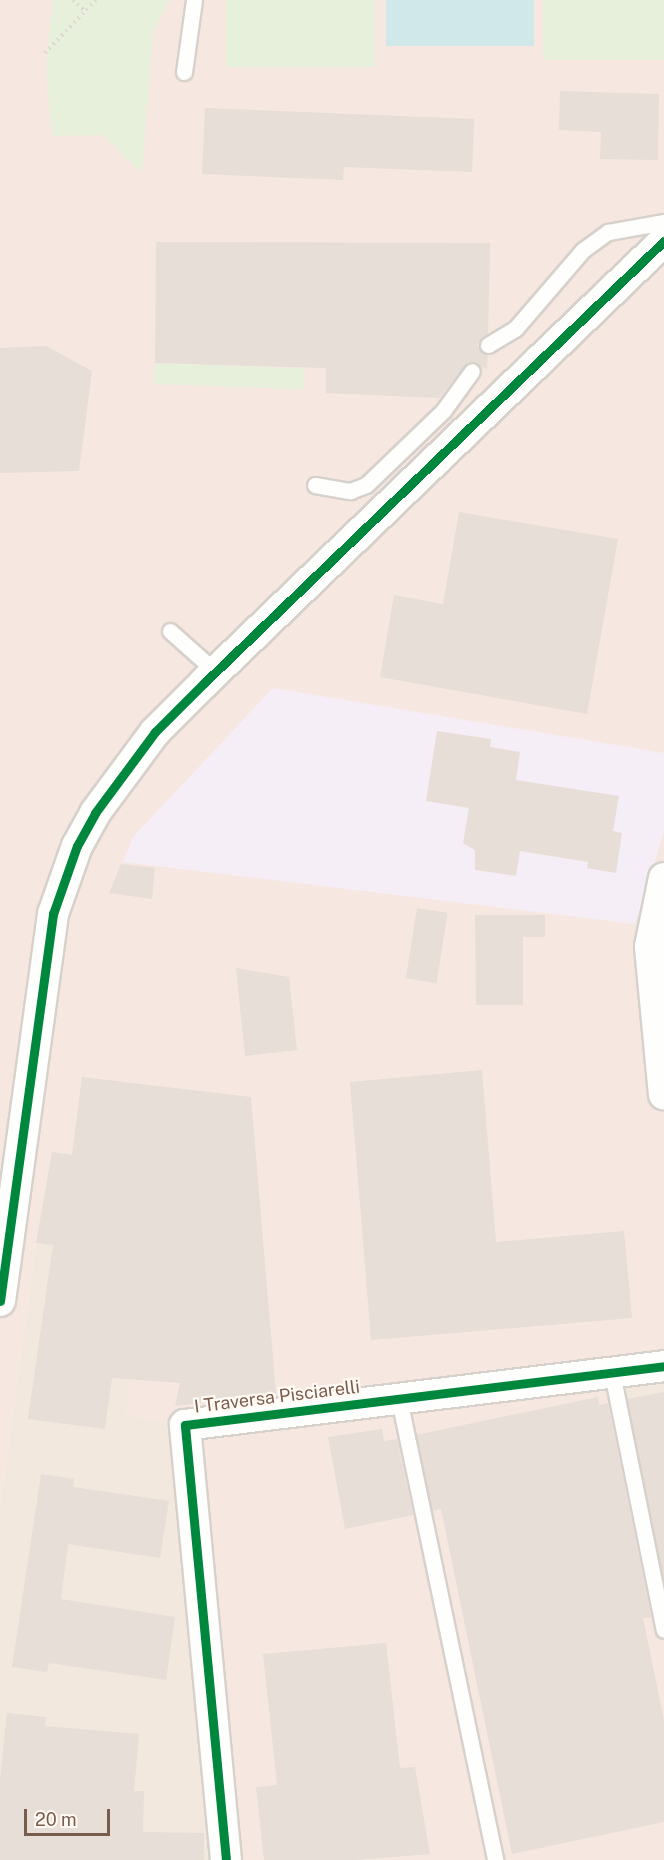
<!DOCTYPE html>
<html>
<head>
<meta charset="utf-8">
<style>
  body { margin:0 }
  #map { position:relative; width:664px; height:1860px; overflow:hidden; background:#f9f5f0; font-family:"Public Sans",sans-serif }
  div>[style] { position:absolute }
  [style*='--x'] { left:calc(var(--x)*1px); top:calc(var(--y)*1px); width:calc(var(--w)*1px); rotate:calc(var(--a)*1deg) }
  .residential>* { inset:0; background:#f2e8de }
  .commercial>* { inset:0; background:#f6e8e1 }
  .education>* { inset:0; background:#f6eef6 }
  .green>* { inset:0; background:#e7f0db; transform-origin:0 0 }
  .water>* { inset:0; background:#d0e8ea; transform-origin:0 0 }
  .building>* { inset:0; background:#e6ded7; transform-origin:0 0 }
  .path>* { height:4px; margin-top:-2px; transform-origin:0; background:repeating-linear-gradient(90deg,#dcd5d0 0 1.5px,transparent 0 6px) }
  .roads { filter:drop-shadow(2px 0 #d7d1cb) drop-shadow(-2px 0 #d7d1cb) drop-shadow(0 2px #d7d1cb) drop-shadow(0 -2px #d7d1cb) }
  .service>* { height:15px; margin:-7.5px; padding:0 7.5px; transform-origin:7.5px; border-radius:7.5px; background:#fefefd }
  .minor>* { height:30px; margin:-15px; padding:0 15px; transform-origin:15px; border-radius:15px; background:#fefefd }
  .cycleway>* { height:9px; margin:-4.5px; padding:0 4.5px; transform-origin:4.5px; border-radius:4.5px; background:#00873e }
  span { translate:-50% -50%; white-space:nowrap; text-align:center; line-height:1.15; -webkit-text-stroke:4.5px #fffaf3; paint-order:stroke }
  .street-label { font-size:18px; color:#7a5c4d }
  .scale { position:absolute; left:24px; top:1809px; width:86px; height:27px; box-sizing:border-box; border:3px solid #7a5c4d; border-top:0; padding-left:8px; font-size:18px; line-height:21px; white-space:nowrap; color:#7a5c4d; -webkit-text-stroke:4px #fffaf3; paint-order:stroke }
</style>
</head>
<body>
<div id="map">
  <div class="residential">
    <i style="clip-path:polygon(36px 1243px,184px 1258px,125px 1415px,185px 1425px,226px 1860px,0 1860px,0 1504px)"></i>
    <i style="clip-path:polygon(664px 1370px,664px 1591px,617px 1383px)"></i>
  </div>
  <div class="commercial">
    <i style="clip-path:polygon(0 0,664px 0,664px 1370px,617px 1384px,664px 1591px,664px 1860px,226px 1860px,185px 1425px,125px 1415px,135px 1327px,184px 1258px,36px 1243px,0 1504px)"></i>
  </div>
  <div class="education">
    <i style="clip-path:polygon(273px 688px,664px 753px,664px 832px,635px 924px,123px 862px,133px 837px)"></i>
  </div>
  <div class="green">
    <i style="clip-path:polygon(53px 0,169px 0,153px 33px,142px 173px,102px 135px,52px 136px,46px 67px)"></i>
    <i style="left:226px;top:0;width:149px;height:67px"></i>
    <i style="left:543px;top:0;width:121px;height:60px"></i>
    <i style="left:155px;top:363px;width:149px;height:21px;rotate:2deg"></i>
  </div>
  <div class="water">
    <i style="left:386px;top:0;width:148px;height:46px"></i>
  </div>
  <div class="building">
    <i style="clip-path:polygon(560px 91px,659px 94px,658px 160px,600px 159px,601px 132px,559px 130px)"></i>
    <i style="clip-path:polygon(205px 108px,474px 119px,472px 172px,344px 167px,343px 180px,202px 174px)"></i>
    <i style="clip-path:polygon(156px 242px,490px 243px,488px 334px,478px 345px,488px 355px,487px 369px,468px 362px,439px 398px,326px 393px,326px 368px,155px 363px)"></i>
    <i style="clip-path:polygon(46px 346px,92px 371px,79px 471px,0 473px,0 348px)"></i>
    <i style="clip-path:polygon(459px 512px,618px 539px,587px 714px,380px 677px,394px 595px,443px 604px)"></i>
    <i style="clip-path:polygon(437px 731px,491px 739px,490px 747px,520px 752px,516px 780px,619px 796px,613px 831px,622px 833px,616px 873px,587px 868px,588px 862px,520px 851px,516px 876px,475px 870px,475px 850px,463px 843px,469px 808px,426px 801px)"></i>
    <i style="clip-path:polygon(121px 864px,155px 868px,152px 899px,109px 893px)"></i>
    <i style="left:417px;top:908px;width:31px;height:71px;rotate:9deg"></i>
    <i style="clip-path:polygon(475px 915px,545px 915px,545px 937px,523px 937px,523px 1005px,476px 1005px)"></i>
    <i style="clip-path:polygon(236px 968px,289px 977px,297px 1050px,245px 1056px)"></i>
    <i style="clip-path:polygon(482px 1070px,496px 1242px,624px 1231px,632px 1318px,371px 1340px,350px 1082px)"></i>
    <i style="clip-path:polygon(82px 1077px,251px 1097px,276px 1393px,175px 1406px,180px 1383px,112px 1378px,105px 1429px,28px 1419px,53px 1245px,36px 1243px,52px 1152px,72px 1155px)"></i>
    <i style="clip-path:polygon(664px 1392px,664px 1581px,627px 1399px)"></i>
    <i style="clip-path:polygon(598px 1397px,599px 1405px,608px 1403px,651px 1617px,643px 1618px,664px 1720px,664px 1822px,512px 1854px,441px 1509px,432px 1511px,416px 1435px)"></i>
    <i style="clip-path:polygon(382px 1429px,384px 1441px,397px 1439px,413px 1515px,345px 1529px,328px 1437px)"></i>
    <i style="clip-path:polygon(41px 1474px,74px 1479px,73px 1487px,169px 1501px,160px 1558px,68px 1544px,61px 1599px,175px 1617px,166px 1680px,49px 1663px,47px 1672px,12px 1667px)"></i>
    <i style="clip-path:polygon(386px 1643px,400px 1768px,415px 1767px,430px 1854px,357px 1860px,264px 1860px,256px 1787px,277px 1785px,263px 1654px)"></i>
    <i style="clip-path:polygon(7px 1713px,46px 1717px,45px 1726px,139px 1734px,134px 1791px,144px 1791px,143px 1832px,204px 1833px,204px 1860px,0 1860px,0 1779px)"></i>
  </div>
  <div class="path">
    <i style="--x:73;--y:0;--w:16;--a:43"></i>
    <i style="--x:45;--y:53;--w:74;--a:-46.1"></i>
  </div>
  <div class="roads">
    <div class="service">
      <i style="--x:184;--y:72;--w:73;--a:-82.1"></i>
      <i style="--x:488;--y:345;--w:31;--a:-31"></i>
      <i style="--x:515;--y:329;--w:104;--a:-49.3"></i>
      <i style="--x:583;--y:250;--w:31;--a:-36"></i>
      <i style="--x:608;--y:232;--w:57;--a:-10.1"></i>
      <i style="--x:315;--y:485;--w:36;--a:10"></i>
      <i style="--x:350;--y:491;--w:17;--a:-21"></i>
      <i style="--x:366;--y:485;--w:107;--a:-43.9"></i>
      <i style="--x:443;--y:411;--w:49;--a:-54.1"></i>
      <i style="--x:170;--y:631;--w:62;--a:41.7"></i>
      <i style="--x:612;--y:1373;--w:262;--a:78.6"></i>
      <i style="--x:399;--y:1399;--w:471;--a:78.2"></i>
    </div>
    <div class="minor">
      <i style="--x:664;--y:878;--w:70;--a:101.5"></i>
      <i style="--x:650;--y:947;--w:148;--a:84.6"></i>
      <i style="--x:0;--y:1301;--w:391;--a:-82.2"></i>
      <i style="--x:53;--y:914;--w:72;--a:-70.6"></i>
      <i style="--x:77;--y:846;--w:38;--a:-61"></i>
      <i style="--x:95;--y:813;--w:101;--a:-53.5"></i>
      <i style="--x:155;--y:732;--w:69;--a:-45"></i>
      <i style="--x:204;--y:683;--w:638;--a:-43.86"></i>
      <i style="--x:226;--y:1860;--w:437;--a:-95.4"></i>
      <i style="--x:185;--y:1425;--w:483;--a:-7"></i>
    </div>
  </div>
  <div class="cycleway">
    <i style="--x:0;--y:1301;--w:391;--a:-82.2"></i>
    <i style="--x:53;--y:914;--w:72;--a:-70.6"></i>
    <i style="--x:77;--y:846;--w:38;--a:-61"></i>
    <i style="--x:95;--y:813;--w:101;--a:-53.5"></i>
    <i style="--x:155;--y:732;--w:69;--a:-45"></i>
    <i style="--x:204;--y:683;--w:638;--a:-43.86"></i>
    <i style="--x:226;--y:1860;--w:437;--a:-95.4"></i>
    <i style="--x:185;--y:1425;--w:483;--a:-7"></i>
  </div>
  <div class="street-label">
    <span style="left:277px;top:1397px;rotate:-7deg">I Traversa Pisciarelli</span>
  </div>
  <div class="scale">20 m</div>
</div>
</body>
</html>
